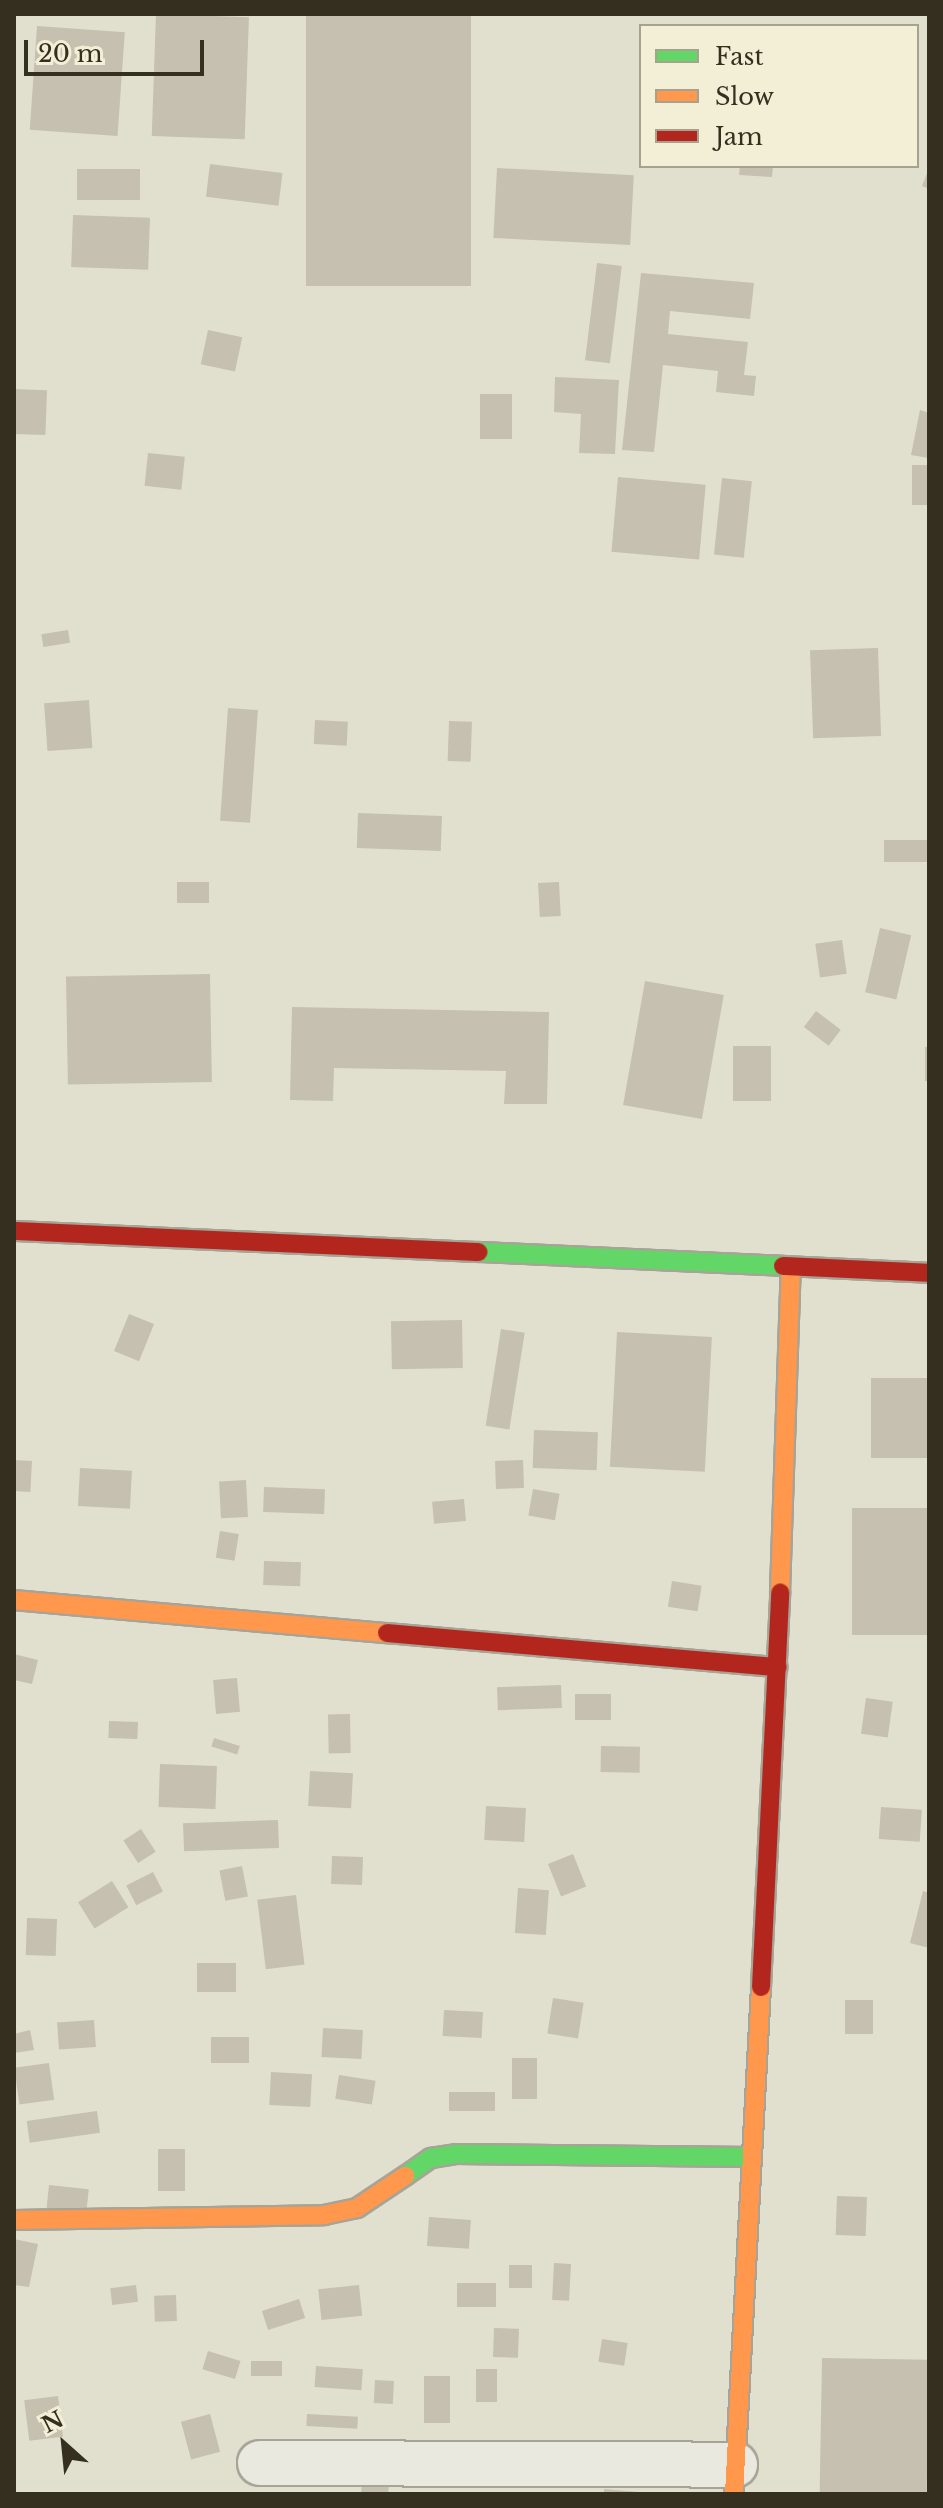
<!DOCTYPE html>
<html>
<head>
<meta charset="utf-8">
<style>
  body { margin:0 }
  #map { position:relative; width:943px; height:2508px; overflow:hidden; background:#e1e0cf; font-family:"Libre Baskerville",serif }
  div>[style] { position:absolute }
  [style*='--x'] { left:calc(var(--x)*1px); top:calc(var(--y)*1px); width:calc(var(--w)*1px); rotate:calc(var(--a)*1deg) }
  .building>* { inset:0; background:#c5c0b0; transform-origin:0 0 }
  .roads { filter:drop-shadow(2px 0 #a7a497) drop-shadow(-2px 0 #a7a497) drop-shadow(0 2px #a7a497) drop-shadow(0 -2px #a7a497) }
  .street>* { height:44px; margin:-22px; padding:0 22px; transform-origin:22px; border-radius:22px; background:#eae9df }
  .fast>* { height:18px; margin:-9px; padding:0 9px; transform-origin:9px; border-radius:9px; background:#63d668 }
  .slow>* { height:18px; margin:-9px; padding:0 9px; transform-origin:9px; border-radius:9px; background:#ff974d }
  .jam>* { height:18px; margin:-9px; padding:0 9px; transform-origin:9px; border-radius:9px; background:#b3261e }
  span { translate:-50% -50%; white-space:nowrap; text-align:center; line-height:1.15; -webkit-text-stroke:6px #f2efd6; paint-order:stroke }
  .frame { position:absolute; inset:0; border:16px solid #352f20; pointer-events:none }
  .legend { position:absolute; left:639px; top:24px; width:280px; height:144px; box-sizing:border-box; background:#f2efd6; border:2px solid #a6a28d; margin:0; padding:10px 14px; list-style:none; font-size:24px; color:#352f20 }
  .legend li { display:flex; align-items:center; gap:16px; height:40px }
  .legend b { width:40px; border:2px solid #a6a28d }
  .north { position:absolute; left:24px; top:2404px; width:80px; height:80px; -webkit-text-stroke:6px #f2efd6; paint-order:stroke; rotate:333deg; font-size:22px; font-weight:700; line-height:32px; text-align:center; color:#352f20 }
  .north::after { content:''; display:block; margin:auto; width:28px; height:36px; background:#352f20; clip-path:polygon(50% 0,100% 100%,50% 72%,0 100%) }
  .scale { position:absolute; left:24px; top:40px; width:180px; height:36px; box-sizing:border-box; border:4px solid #352f20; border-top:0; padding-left:10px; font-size:24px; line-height:28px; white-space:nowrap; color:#352f20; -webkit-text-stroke:6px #f2efd6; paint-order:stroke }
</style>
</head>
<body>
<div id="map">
  <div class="building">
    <i style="left:156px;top:14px;width:93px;height:122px;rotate:2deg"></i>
    <i style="left:306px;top:14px;width:165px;height:272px"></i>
    <i style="left:37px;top:26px;width:88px;height:104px;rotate:4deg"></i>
    <i style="left:210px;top:164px;width:73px;height:33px;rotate:7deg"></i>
    <i style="clip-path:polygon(740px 166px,773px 166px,772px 177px,739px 175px)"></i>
    <i style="left:497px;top:168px;width:137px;height:70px;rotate:3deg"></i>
    <i style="clip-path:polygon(929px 168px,929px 189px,922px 186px)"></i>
    <i style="left:140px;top:169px;width:31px;height:63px;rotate:90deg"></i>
    <i style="left:73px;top:215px;width:77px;height:52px;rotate:2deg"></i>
    <i style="left:597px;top:263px;width:25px;height:98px;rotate:7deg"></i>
    <i style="clip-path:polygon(641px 273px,754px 283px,750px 319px,670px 311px,668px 334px,748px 342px,744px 375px,756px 376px,754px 396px,716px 392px,718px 371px,663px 365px,654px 452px,622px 450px)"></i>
    <i style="left:208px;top:330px;width:35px;height:35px;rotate:12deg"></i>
    <i style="clip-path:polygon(555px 377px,619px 380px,615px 454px,579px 453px,581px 414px,554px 412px)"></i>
    <i style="left:14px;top:389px;width:33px;height:45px;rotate:2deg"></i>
    <i style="left:480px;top:394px;width:32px;height:45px"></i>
    <i style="clip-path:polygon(920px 410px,929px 413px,929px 458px,911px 455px)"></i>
    <i style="left:148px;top:453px;width:37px;height:33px;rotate:6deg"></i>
    <i style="left:912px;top:465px;width:17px;height:40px"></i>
    <i style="left:618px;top:477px;width:88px;height:75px;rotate:5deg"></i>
    <i style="left:722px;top:478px;width:30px;height:77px;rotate:6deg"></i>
    <i style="left:68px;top:630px;width:13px;height:27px;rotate:81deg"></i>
    <i style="left:878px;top:648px;width:88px;height:68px;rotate:88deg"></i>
    <i style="left:89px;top:700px;width:48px;height:45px;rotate:86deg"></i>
    <i style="left:228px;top:708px;width:30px;height:113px;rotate:4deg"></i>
    <i style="left:315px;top:720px;width:33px;height:24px;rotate:3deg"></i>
    <i style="left:449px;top:721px;width:23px;height:40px;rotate:2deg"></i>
    <i style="left:358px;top:813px;width:84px;height:35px;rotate:2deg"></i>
    <i style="left:929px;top:840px;width:22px;height:45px;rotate:90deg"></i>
    <i style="left:177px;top:882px;width:32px;height:21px"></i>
    <i style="left:559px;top:882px;width:34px;height:21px;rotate:87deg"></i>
    <i style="left:880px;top:928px;width:32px;height:66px;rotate:13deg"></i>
    <i style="left:842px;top:940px;width:34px;height:27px;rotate:82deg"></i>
    <i style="left:210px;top:974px;width:108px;height:144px;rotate:89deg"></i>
    <i style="left:645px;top:981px;width:80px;height:126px;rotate:10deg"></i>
    <i style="clip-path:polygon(292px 1007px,549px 1012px,547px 1104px,504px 1104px,506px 1071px,334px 1068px,333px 1101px,290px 1100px)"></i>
    <i style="left:816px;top:1011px;width:31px;height:20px;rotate:37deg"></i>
    <i style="left:733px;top:1046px;width:38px;height:55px"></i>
    <i style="left:925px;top:1047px;width:4px;height:34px"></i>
    <i style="left:129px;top:1314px;width:27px;height:40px;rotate:22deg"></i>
    <i style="left:462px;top:1320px;width:48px;height:71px;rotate:89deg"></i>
    <i style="left:501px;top:1329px;width:24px;height:98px;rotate:9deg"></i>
    <i style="left:617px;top:1332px;width:95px;height:135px;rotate:3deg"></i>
    <i style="left:871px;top:1378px;width:58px;height:80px"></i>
    <i style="left:534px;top:1430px;width:64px;height:38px;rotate:2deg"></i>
    <i style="left:14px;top:1460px;width:18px;height:31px;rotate:3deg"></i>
    <i style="left:523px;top:1460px;width:28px;height:28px;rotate:88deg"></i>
    <i style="left:80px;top:1468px;width:52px;height:38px;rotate:3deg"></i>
    <i style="left:246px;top:1480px;width:37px;height:27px;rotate:87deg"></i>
    <i style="left:264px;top:1487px;width:61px;height:25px;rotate:2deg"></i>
    <i style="left:533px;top:1489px;width:27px;height:27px;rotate:10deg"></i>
    <i style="left:464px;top:1499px;width:22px;height:32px;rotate:85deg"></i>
    <i style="left:929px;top:1508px;width:127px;height:77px;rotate:90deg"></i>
    <i style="left:220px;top:1531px;width:19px;height:27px;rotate:9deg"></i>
    <i style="left:264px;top:1561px;width:37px;height:24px;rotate:2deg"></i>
    <i style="left:672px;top:1581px;width:30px;height:26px;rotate:9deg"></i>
    <i style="clip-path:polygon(14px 1654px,38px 1660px,32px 1684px,14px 1680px)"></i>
    <i style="left:237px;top:1678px;width:34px;height:24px;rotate:85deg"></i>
    <i style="left:561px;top:1685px;width:23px;height:64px;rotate:88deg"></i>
    <i style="left:575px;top:1694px;width:36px;height:26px"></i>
    <i style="left:866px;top:1698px;width:27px;height:36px;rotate:8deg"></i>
    <i style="left:350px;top:1714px;width:39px;height:22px;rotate:89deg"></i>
    <i style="left:109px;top:1721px;width:29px;height:17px;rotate:2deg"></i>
    <i style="left:214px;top:1738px;width:27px;height:9px;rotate:17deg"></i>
    <i style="left:601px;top:1746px;width:39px;height:26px;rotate:1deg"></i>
    <i style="left:160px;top:1764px;width:57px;height:43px;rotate:2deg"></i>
    <i style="left:310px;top:1771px;width:43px;height:35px;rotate:3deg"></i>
    <i style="left:486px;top:1806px;width:40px;height:34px;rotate:3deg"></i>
    <i style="left:881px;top:1807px;width:41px;height:32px;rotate:4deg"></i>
    <i style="left:278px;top:1820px;width:28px;height:95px;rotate:88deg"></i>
    <i style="left:141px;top:1829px;width:27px;height:21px;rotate:57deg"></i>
    <i style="left:573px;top:1854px;width:35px;height:27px;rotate:68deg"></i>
    <i style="left:332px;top:1856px;width:31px;height:28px;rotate:2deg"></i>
    <i style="left:242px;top:1866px;width:31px;height:23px;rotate:79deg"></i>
    <i style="left:153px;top:1872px;width:22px;height:30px;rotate:63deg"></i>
    <i style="left:112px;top:1881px;width:31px;height:40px;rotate:58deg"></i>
    <i style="left:518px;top:1888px;width:31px;height:45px;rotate:4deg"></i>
    <i style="clip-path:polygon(923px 1891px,929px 1893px,929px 1948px,910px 1943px)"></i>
    <i style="left:296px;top:1895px;width:70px;height:39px;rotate:83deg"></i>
    <i style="left:27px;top:1918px;width:30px;height:37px;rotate:2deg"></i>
    <i style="left:197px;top:1963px;width:39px;height:29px"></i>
    <i style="left:553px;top:1998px;width:31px;height:36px;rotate:9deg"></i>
    <i style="left:873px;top:2000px;width:34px;height:28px;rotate:90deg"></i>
    <i style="left:444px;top:2010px;width:39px;height:26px;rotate:3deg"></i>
    <i style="left:94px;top:2020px;width:27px;height:37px;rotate:86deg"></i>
    <i style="left:323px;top:2028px;width:40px;height:29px;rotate:3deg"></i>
    <i style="clip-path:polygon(30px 2030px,34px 2050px,14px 2053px,14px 2034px)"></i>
    <i style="left:211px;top:2037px;width:38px;height:26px"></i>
    <i style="left:512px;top:2058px;width:25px;height:41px"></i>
    <i style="left:49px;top:2063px;width:37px;height:35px;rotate:82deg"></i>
    <i style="left:271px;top:2072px;width:41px;height:33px;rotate:3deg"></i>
    <i style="left:339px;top:2075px;width:37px;height:24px;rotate:9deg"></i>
    <i style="left:449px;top:2092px;width:46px;height:19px"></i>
    <i style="left:97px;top:2111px;width:22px;height:71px;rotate:82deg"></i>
    <i style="left:158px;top:2149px;width:27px;height:42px"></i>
    <i style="left:49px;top:2185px;width:40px;height:23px;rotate:6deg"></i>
    <i style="left:837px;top:2196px;width:30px;height:39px;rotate:2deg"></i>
    <i style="left:429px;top:2217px;width:42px;height:29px;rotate:4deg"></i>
    <i style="clip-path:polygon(14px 2239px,38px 2244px,29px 2287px,14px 2285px)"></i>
    <i style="left:554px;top:2263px;width:17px;height:37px;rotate:3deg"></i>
    <i style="left:532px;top:2265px;width:23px;height:23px;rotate:90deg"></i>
    <i style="left:496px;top:2283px;width:24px;height:39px;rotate:90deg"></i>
    <i style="left:136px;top:2285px;width:17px;height:26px;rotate:83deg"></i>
    <i style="left:359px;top:2285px;width:31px;height:41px;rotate:84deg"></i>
    <i style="left:176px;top:2295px;width:26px;height:22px;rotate:88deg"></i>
    <i style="left:299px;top:2299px;width:20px;height:39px;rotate:72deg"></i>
    <i style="left:494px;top:2328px;width:25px;height:29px;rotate:2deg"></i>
    <i style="left:602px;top:2339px;width:26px;height:23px;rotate:9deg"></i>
    <i style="left:208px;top:2351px;width:34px;height:19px;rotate:17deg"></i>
    <i style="left:822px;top:2358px;width:107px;height:136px;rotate:1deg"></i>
    <i style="left:282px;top:2361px;width:15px;height:31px;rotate:90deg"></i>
    <i style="left:316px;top:2366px;width:47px;height:21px;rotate:4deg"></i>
    <i style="left:497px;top:2369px;width:33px;height:21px;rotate:90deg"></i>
    <i style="left:424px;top:2376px;width:26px;height:47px"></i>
    <i style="left:375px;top:2380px;width:19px;height:23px;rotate:3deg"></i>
    <i style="left:58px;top:2396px;width:41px;height:34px;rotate:83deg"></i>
    <i style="left:210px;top:2414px;width:39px;height:30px;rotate:75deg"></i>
    <i style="left:307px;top:2414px;width:51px;height:12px;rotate:3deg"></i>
    <i style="clip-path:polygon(362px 2483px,389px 2485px,388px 2494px,361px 2494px)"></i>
    <i style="clip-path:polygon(604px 2489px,639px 2492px,639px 2494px,604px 2494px)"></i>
  </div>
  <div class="roads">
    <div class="street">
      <i style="--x:260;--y:2463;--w:475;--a:0.2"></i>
    </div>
    <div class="fast">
      <i style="--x:479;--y:1252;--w:304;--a:2.6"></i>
      <i style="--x:405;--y:2176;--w:32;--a:-35"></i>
      <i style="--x:431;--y:2158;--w:25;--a:-9"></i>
      <i style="--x:456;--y:2154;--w:296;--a:0.6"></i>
    </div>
    <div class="slow">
      <i style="--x:780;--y:1592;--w:325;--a:-88.1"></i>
      <i style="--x:14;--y:1600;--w:374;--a:5.1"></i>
      <i style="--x:14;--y:2220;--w:310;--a:-0.9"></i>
      <i style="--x:324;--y:2215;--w:34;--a:-12"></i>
      <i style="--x:357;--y:2208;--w:58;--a:-33.7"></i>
      <i style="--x:734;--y:2494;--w:508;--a:-86.95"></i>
    </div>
    <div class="jam">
      <i style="--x:14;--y:1231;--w:465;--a:2.6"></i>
      <i style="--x:783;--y:1266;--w:146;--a:2.7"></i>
      <i style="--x:387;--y:1633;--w:392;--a:5"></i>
      <i style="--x:761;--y:1987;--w:395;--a:-87.2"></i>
    </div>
  </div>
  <div class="frame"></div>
  <ul class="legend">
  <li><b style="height:10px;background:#63d668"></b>Fast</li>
  <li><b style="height:10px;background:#ff974d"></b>Slow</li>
  <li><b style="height:10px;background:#b3261e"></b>Jam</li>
  </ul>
  <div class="north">N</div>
  <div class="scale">20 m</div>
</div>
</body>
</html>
